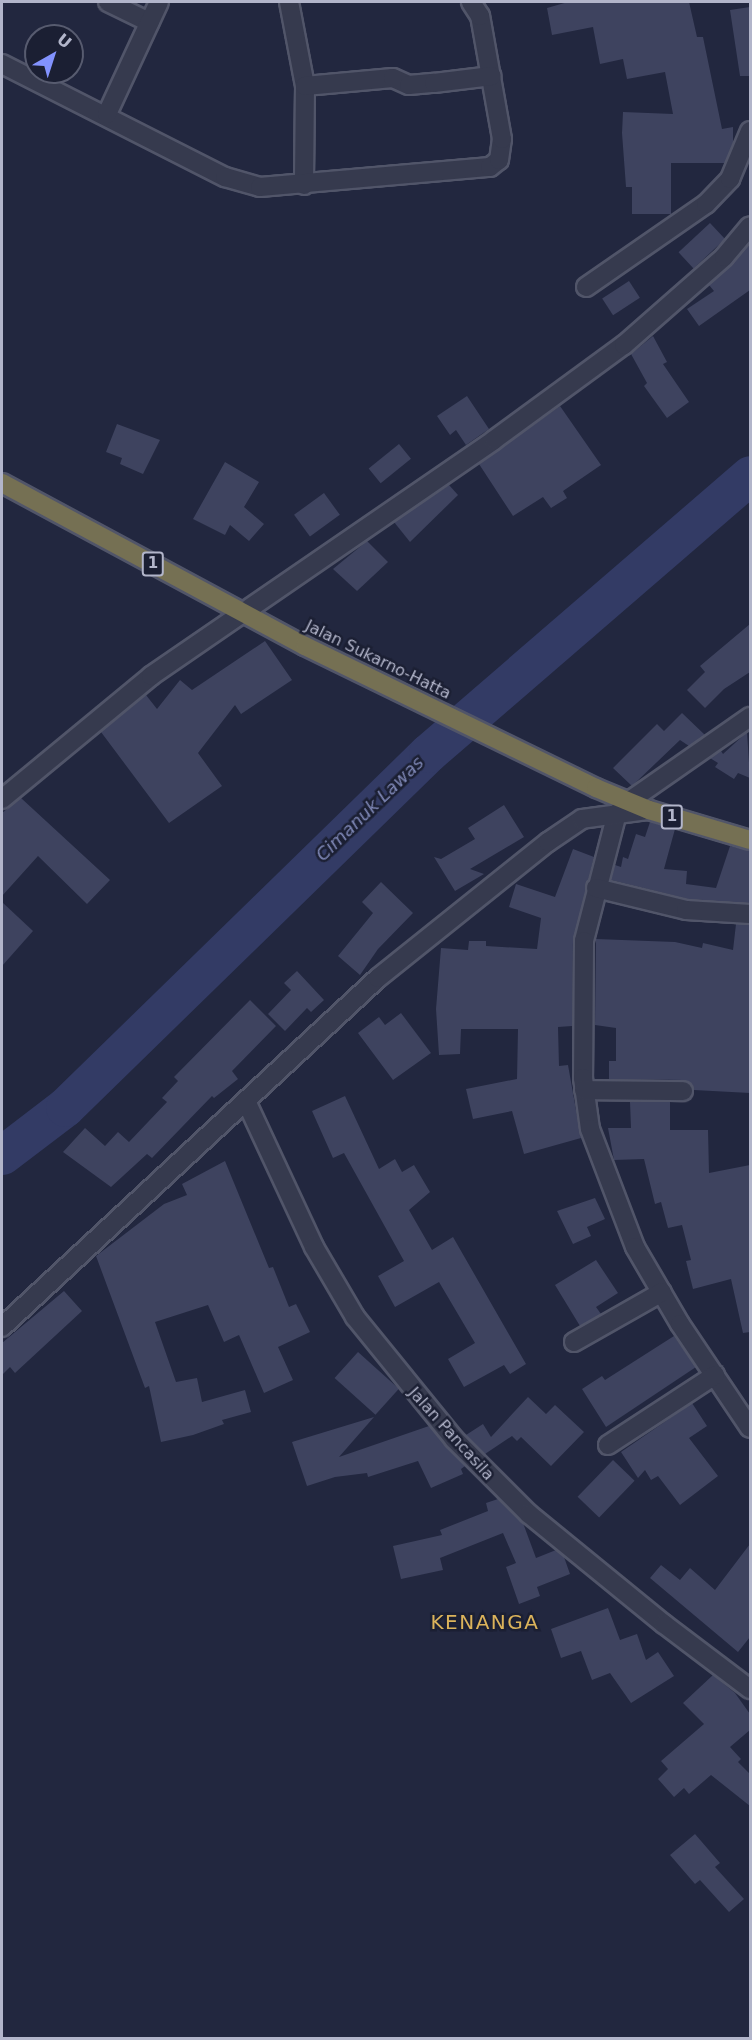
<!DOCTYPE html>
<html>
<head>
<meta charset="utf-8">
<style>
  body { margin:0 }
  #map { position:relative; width:752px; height:2040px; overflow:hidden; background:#22273f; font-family:"DejaVu Sans",sans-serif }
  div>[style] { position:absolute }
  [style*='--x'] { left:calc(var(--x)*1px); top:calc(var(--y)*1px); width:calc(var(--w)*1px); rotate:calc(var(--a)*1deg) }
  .river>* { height:39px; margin:-19.5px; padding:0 19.5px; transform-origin:19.5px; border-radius:19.5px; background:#333b65 }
  .building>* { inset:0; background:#3e435f; transform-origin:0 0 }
  .roads { filter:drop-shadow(2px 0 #515569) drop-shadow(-2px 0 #515569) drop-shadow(0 2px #515569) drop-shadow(0 -2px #515569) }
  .minor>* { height:18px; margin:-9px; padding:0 9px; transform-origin:9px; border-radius:9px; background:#363a4e }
  .highway>* { height:18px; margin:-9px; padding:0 9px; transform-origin:9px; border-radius:9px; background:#757053 }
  span { translate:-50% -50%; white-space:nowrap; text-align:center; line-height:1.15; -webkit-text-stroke:5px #1b1f33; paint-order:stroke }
  .shield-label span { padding:2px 4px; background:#1b1f33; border:2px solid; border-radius:4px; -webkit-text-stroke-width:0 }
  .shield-label { font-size:15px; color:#b2b5ca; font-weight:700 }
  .street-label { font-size:16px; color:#b2b5ca }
  .water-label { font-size:18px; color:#8089b8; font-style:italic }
  .quarter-label { font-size:20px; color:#dbb35b; letter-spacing:1.5px }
  .frame { position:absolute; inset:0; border:3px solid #b2b5ca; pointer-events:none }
  .north { position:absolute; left:24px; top:24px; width:60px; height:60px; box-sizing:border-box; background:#1b1f33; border:2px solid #575b6f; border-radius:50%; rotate:39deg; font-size:16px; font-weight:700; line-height:24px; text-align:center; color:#b2b5ca }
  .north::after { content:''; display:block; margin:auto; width:21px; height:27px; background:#8292fe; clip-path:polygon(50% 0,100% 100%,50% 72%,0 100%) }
</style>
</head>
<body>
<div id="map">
  <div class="river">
    <i style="--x:2;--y:1155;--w:79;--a:-37.3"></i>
    <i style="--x:65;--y:1107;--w:507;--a:-44.28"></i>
    <i style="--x:428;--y:753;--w:425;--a:-40.8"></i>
  </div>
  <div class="building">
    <i style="clip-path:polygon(568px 2px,689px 2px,697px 37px,703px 37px,722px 129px,733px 127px,733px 143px,725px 163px,671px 163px,671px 214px,632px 214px,632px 187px,626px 187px,622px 133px,623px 112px,673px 114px,665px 72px,627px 79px,623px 59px,600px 64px,593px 27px,552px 35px,547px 8px)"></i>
    <i style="clip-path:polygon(750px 7px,750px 76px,740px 76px,730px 10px)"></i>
    <i style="left:710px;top:223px;width:22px;height:43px;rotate:47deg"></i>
    <i style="clip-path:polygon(750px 243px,750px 290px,699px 326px,687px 309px,714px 291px,709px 285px)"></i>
    <i style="left:629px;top:281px;width:20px;height:32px;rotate:57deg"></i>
    <i style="clip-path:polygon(653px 336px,667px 362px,663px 364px,689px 402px,667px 418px,644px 386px,647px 383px,631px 354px)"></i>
    <i style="clip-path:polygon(467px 396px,489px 429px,466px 445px,456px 430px,450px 435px,437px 416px)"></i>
    <i style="clip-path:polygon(560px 406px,601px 465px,563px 491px,567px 498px,551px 508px,543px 497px,513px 516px,479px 464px)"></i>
    <i style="clip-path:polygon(117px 424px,160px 440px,143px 474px,120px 464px,122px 458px,106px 452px)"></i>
    <i style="left:399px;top:444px;width:19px;height:39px;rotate:51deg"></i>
    <i style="clip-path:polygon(225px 462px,259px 482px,244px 507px,264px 524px,249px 541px,230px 525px,225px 535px,193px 519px)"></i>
    <i style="clip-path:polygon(449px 485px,458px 495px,410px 542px,394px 522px)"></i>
    <i style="left:324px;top:493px;width:27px;height:37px;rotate:54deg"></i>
    <i style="clip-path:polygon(367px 541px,388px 562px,357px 591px,333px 569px)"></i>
    <i style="clip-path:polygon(750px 624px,750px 672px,724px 689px,705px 708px,687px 690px,705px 672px,700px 666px)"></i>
    <i style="clip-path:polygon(265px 641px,292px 680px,241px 714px,235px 705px,198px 753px,222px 786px,169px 823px,101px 732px,146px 695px,157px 709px,180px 680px,192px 690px)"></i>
    <i style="clip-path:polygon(682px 713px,705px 735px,689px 746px,680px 740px,632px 786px,613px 768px,657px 724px,664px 731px)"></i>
    <i style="clip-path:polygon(747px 732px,750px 778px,738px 773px,734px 779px,715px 767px,718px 763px,710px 758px,721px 751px,723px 754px)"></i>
    <i style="clip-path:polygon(21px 798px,110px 880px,87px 904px,38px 856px,2px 896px,2px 813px)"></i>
    <i style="clip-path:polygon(504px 805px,524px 837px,470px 869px,484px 874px,455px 891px,434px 857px,441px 859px,475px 839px,468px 828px)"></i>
    <i style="clip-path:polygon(650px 822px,675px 829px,664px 869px,687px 871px,686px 884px,716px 888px,730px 846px,750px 851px,750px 903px,688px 899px,611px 880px,615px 865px,621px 867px,623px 857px,628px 859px,636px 834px,645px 837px)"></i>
    <i style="clip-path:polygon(573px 849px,594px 857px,573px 941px,572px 1026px,558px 1027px,559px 1066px,568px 1065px,581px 1138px,524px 1154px,512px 1111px,473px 1119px,466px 1089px,517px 1079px,518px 1029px,461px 1029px,460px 1054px,439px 1055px,436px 1009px,441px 948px,468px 950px,469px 941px,486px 941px,486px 946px,537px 949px,541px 918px,509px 907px,516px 884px,555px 897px)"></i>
    <i style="clip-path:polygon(381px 882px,413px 913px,378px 949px,360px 975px,338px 956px,373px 913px,362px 902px)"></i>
    <i style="clip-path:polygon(2px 902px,33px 931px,2px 966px)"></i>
    <i style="clip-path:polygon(736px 924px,750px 925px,750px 1093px,694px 1090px,683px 1080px,609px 1079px,609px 1061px,616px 1061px,616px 1028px,595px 1025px,596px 939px,675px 942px,702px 948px,703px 943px,733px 950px)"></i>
    <i style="clip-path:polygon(297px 971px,324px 1000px,311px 1012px,307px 1008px,285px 1031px,268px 1014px,291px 990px,284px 983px)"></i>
    <i style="clip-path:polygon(250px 1000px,276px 1026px,232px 1071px,238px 1079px,214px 1098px,212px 1096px,152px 1158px,147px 1154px,111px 1187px,63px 1152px,85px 1128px,105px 1146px,118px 1132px,129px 1142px,167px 1102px,162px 1098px,178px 1081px,174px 1077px)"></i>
    <i style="clip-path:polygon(401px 1013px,431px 1053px,393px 1080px,358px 1033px,379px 1017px,385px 1025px)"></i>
    <i style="clip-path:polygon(345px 1096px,379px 1169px,395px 1159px,402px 1172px,414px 1165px,430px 1192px,409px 1210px,432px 1250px,453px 1237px,526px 1364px,510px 1374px,504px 1365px,464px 1387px,448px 1359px,475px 1343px,439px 1282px,395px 1307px,378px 1276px,404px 1261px,344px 1153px,333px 1158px,312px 1111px)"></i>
    <i style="clip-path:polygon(630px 1102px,670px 1102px,670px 1130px,708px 1130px,709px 1173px,750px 1165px,750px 1332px,743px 1333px,731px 1279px,693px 1289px,686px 1261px,691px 1260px,682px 1225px,668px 1228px,661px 1202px,655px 1204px,644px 1159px,614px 1160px,608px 1128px,631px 1128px)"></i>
    <i style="clip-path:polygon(225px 1161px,269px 1268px,273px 1267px,289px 1307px,296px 1304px,310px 1332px,278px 1347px,293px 1380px,264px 1393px,239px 1335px,224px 1342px,208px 1305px,155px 1322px,176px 1382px,197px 1378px,202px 1402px,245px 1390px,251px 1412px,222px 1420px,224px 1424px,193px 1435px,161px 1442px,149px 1386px,145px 1388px,96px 1256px,164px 1204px,187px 1195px,182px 1184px)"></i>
    <i style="clip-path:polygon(595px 1198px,605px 1219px,587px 1227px,591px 1236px,573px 1244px,557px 1211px)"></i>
    <i style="clip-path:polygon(596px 1260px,618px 1293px,596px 1307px,601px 1314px,580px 1326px,555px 1285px)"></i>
    <i style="clip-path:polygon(64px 1291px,82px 1311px,15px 1373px,10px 1367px,2px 1375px,2px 1343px)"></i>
    <i style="clip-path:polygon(674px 1336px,696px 1367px,606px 1427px,582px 1389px,602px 1376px,605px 1380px)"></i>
    <i style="left:358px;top:1352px;width:55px;height:35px;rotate:42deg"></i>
    <i style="clip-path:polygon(528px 1397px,546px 1414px,555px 1405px,584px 1432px,551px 1466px,521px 1437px,517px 1441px,512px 1436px,485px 1454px,466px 1435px,483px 1424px,491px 1437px)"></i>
    <i style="clip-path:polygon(692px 1403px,707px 1426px,689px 1438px,718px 1476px,680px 1505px,658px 1476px,651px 1480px,645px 1470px,638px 1478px,621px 1452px)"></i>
    <i style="clip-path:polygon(374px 1417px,339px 1457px,429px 1426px,465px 1466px,461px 1469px,463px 1474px,431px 1488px,418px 1461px,368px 1477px,367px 1473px,335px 1477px,307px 1486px,292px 1442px)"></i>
    <i style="left:613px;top:1460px;width:30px;height:51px;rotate:44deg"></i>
    <i style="clip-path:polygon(498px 1499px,523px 1523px,536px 1558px,556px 1550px,564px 1557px,570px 1574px,537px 1587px,540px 1596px,519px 1604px,506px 1567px,516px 1563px,503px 1533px,440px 1558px,443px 1570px,401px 1579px,393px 1546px,442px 1535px,440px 1530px,488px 1511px,486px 1503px)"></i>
    <i style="clip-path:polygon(750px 1544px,750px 1637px,738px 1652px,650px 1578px,661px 1565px,680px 1580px,690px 1568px,715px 1590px)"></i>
    <i style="clip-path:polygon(608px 1608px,620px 1640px,637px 1634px,646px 1660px,658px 1652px,674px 1676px,631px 1703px,610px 1673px,592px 1680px,581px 1651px,561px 1658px,551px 1629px)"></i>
    <i style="clip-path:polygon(713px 1675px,735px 1693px,750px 1714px,750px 1730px,730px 1747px,741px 1759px,738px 1762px,750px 1774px,750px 1806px,711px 1775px,689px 1794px,684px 1788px,674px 1797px,658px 1779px,668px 1769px,661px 1761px,704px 1724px,683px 1703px)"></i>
    <i style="clip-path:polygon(695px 1834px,720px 1863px,715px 1867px,744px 1899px,729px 1912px,700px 1880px,695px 1884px,670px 1855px)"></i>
  </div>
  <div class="roads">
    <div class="minor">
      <i style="--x:108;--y:2;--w:46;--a:26"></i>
      <i style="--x:289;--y:2;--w:86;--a:79.2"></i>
      <i style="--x:305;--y:86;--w:99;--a:90.6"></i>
      <i style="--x:2;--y:64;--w:250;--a:26.9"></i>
      <i style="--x:225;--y:177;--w:36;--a:16"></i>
      <i style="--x:260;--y:187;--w:231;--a:-5"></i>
      <i style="--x:490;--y:167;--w:11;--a:-38"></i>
      <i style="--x:499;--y:160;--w:21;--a:-82"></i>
      <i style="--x:502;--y:139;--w:125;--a:-100.1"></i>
      <i style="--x:480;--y:16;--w:17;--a:-123"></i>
      <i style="--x:305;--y:86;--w:88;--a:-5.2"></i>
      <i style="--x:393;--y:78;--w:17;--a:24"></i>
      <i style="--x:409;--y:85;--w:25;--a:-5"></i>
      <i style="--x:434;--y:83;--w:58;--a:-6.9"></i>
      <i style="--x:107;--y:114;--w:123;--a:-65.1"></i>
      <i style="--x:586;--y:287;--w:146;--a:-34.7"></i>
      <i style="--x:706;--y:204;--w:35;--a:-46"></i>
      <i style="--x:730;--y:179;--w:52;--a:-67.4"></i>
      <i style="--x:2;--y:799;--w:193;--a:-39.5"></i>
      <i style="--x:151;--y:676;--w:416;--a:-34.5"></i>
      <i style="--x:494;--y:440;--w:161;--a:-36.2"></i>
      <i style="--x:624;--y:345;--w:133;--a:-41.3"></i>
      <i style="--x:724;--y:257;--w:40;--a:-50"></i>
      <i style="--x:628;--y:802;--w:149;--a:-34.9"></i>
      <i style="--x:617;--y:813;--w:132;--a:104.5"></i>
      <i style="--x:584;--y:941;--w:137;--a:90.4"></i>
      <i style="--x:583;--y:1078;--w:51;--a:82.2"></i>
      <i style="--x:590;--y:1129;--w:126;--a:69.1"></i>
      <i style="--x:635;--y:1247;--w:89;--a:59.7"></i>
      <i style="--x:680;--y:1324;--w:125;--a:56.1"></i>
      <i style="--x:596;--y:888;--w:93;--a:13.7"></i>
      <i style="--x:686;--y:910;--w:64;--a:3.6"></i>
      <i style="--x:584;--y:1090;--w:99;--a:0.6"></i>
      <i style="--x:246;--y:1101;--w:161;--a:65"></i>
      <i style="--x:314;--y:1247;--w:81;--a:59.6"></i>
      <i style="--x:355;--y:1317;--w:157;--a:50.9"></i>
      <i style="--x:454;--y:1439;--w:106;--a:45"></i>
      <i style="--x:529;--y:1514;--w:174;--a:39.2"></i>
      <i style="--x:664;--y:1624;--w:108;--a:37.1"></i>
      <i style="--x:2;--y:1327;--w:513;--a:-42.87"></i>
      <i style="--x:378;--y:978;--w:218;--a:-38.7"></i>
      <i style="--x:548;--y:842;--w:41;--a:-34.1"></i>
      <i style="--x:582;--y:819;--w:68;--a:-7.7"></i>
      <i style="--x:574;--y:1342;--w:101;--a:-29.6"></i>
      <i style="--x:608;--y:1445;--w:128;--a:-33.2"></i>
    </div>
    <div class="highway">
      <i style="--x:2;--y:483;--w:344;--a:28.3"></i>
      <i style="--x:305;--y:646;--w:324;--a:26"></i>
      <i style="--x:596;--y:788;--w:57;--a:22.5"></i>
      <i style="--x:649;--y:810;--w:105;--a:16.5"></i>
    </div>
  </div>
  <div class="shield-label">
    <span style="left:153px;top:564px">1</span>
    <span style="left:672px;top:817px">1</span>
  </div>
  <div class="street-label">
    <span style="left:378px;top:660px;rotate:26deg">Jalan Sukarno-Hatta</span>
    <span style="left:451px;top:1434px;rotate:48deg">Jalan Pancasila</span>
  </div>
  <div class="water-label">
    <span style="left:370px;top:809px;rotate:-44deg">Cimanuk Lawas</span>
  </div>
  <div class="quarter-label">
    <span style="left:485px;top:1622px">KENANGA</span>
  </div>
  <div class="frame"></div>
  <div class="north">U</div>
</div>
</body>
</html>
